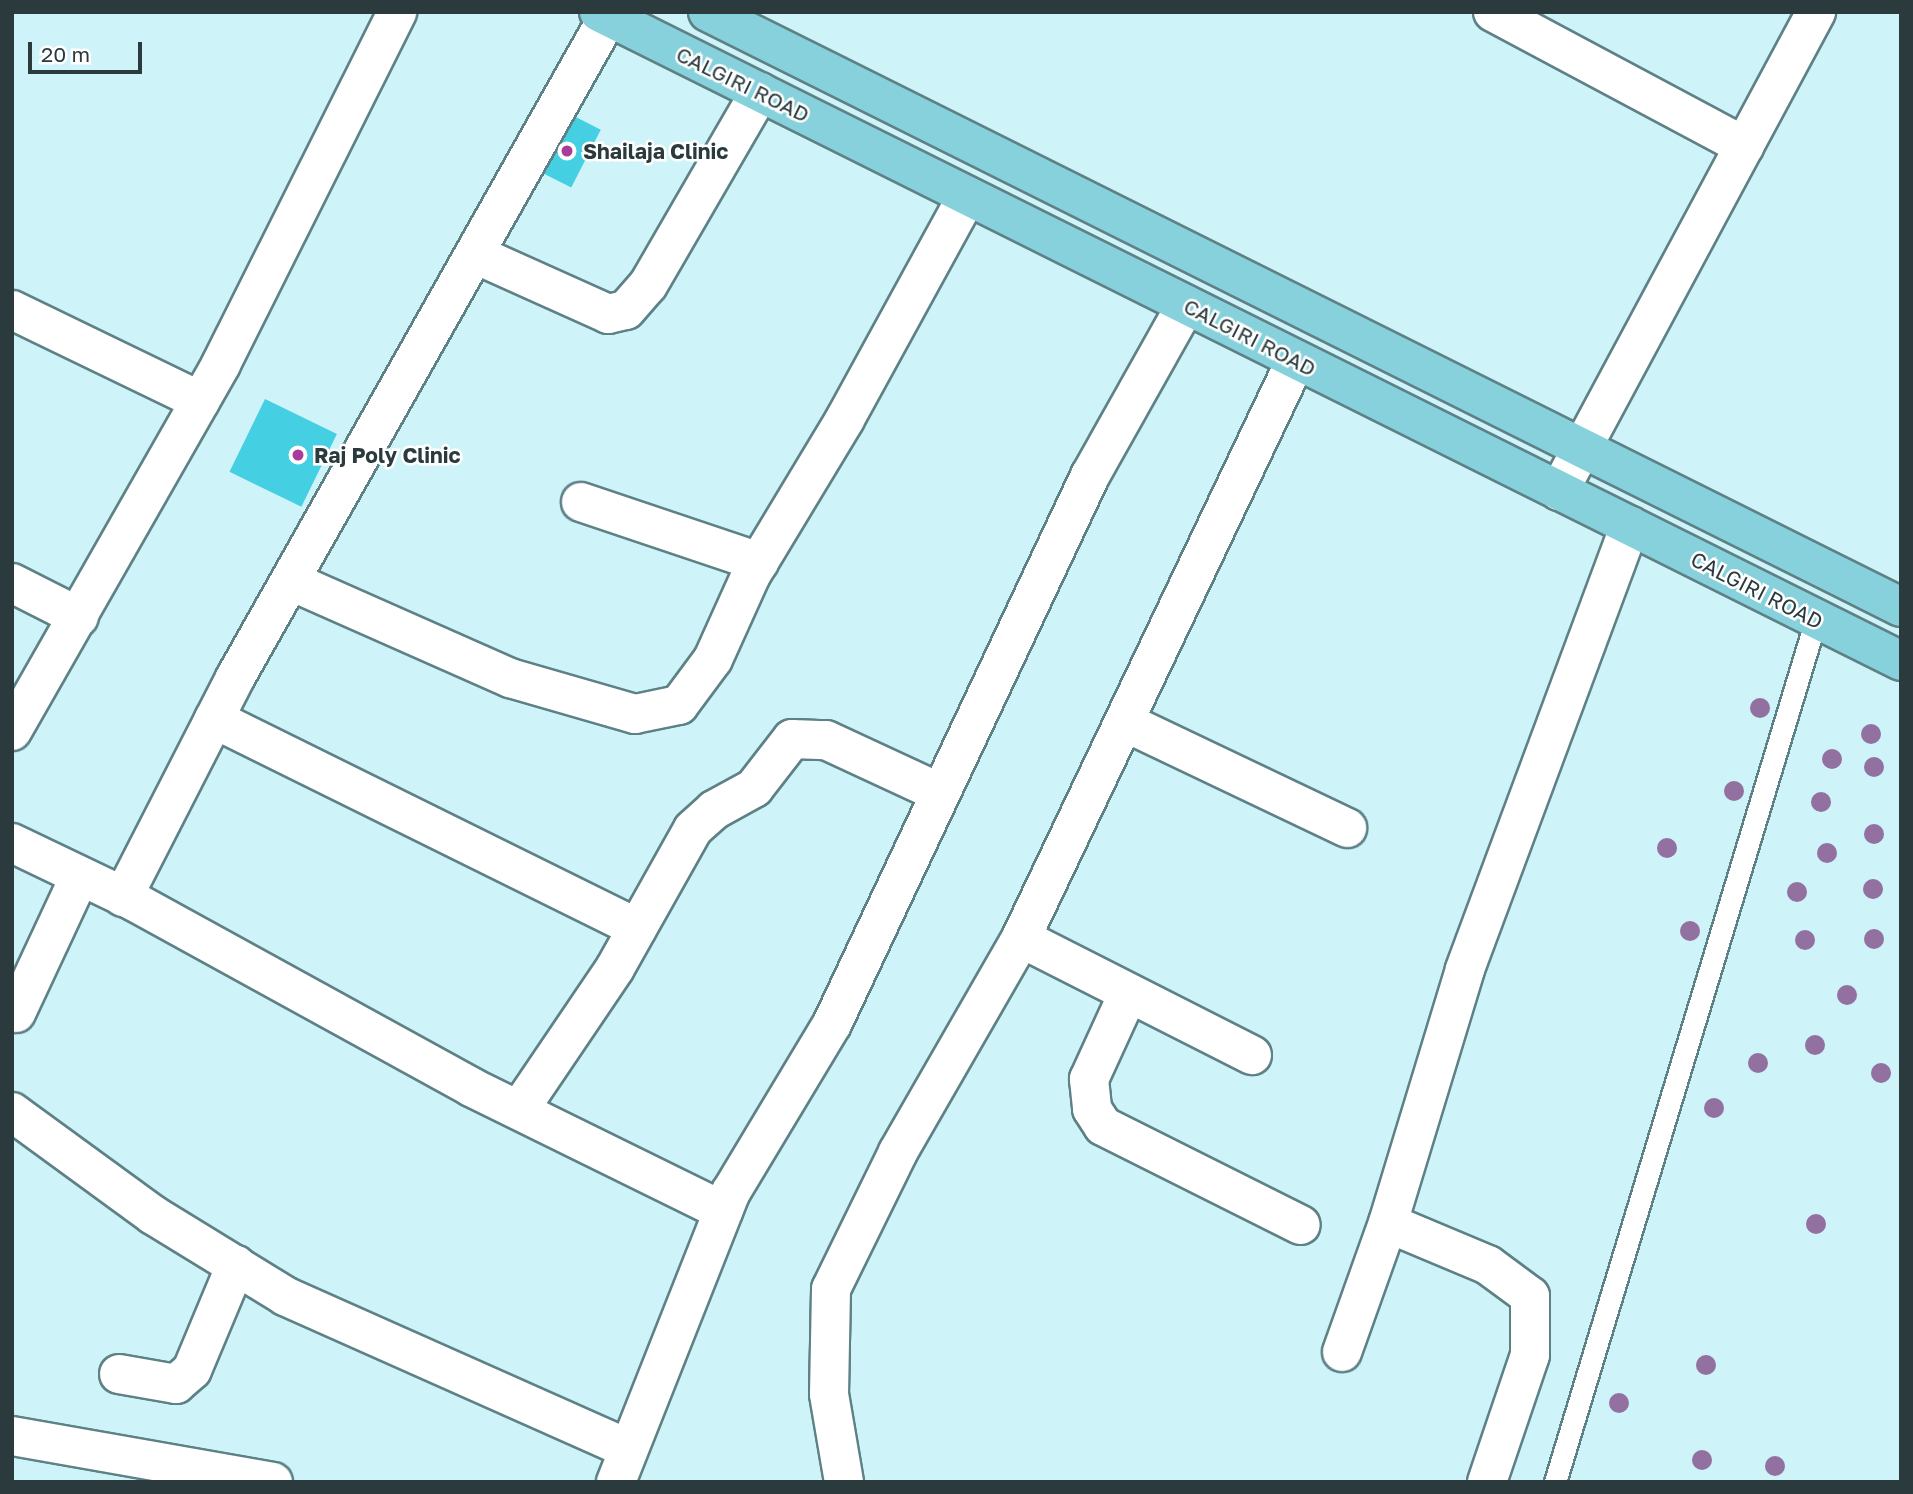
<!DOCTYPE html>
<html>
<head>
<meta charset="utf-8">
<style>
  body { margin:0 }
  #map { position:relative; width:1913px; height:1494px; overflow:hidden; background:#cef3f9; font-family:"Golos Text",sans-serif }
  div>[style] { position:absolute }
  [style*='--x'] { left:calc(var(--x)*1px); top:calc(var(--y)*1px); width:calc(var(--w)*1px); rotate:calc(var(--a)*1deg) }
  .building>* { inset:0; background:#45cfe2; transform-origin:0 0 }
  .roads { filter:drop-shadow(2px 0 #5e8186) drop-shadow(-2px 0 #5e8186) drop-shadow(0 2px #5e8186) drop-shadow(0 -2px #5e8186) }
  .service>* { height:21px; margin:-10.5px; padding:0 10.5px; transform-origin:10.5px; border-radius:10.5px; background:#fff }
  .minor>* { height:38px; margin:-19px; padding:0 19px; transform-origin:19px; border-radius:19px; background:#fff }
  .primary>* { height:38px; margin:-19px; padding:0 19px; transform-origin:19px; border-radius:19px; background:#86d1db }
  .trees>* { width:20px; height:20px; margin:-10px; border-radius:50%; background:#9270a0 }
  .dots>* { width:19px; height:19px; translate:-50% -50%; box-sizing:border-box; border:4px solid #fff; border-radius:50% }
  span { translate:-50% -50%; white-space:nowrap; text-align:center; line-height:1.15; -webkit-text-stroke:5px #fff; paint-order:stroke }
  .street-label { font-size:21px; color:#2b3a3c }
  .poi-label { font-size:21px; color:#2b3a3c; font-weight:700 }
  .left { translate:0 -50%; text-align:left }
  .frame { position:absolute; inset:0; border:14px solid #2b3a3c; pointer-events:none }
  .scale { position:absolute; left:28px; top:42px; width:114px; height:32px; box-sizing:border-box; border:4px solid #2b3a3c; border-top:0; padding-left:9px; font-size:21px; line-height:24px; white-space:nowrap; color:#2b3a3c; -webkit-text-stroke:5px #fff; paint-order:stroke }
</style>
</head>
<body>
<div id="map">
  <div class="building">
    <i style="left:566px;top:112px;width:39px;height:65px;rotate:27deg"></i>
    <i style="left:265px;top:399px;width:80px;height:81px;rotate:26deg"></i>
  </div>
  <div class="roads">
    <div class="service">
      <i style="--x:1555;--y:1482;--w:902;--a:-73.17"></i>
    </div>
    <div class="minor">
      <i style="--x:1493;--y:12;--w:285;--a:28.1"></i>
      <i style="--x:477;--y:255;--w:144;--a:24.2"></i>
      <i style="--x:608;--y:314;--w:18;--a:-13"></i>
      <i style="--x:626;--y:310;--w:33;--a:-49"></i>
      <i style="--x:648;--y:285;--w:223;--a:-59.9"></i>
      <i style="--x:12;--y:310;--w:209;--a:25.8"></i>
      <i style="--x:1559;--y:491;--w:544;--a:-61.78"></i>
      <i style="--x:581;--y:502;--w:188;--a:18.6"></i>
      <i style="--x:291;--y:581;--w:240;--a:23.9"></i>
      <i style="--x:510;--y:678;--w:130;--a:16.1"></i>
      <i style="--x:635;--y:714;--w:45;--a:-11.6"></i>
      <i style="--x:679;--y:705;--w:57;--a:-53.5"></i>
      <i style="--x:713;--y:659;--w:92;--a:-65.7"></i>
      <i style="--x:751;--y:575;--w:182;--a:-58.9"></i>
      <i style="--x:845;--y:419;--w:254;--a:-61.3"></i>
      <i style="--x:12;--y:583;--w:75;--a:26.9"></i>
      <i style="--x:214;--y:719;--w:472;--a:26.3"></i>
      <i style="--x:1127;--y:723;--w:244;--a:25.5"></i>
      <i style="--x:12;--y:731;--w:422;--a:-60.3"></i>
      <i style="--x:221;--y:364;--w:394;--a:-63.4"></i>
      <i style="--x:12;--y:843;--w:136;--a:25.6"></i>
      <i style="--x:135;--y:902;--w:384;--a:28.8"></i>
      <i style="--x:471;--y:1087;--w:281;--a:26.2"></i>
      <i style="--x:123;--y:897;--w:246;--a:-62.9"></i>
      <i style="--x:235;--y:678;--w:759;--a:-60.56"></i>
      <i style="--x:1021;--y:938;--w:259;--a:26.9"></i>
      <i style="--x:1128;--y:994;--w:94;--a:114.6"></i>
      <i style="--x:1089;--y:1079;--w:30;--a:84"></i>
      <i style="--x:1092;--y:1109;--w:20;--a:57"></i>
      <i style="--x:1103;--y:1126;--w:221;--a:26.6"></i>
      <i style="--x:16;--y:1013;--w:151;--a:-65"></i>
      <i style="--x:519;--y:1110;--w:171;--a:-55.9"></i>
      <i style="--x:615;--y:968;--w:159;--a:-60.7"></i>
      <i style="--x:693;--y:829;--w:28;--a:-42"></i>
      <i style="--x:714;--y:810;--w:46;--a:-28.8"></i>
      <i style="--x:754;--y:788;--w:62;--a:-52.2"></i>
      <i style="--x:792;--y:739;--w:34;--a:2"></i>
      <i style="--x:826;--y:740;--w:126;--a:24.9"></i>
      <i style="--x:12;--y:1112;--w:175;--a:36.1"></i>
      <i style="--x:153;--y:1215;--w:155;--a:31.5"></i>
      <i style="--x:285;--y:1296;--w:374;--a:24"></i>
      <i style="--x:1342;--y:1352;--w:137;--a:-70.4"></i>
      <i style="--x:119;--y:1374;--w:58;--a:10"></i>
      <i style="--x:176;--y:1384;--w:21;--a:-41"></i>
      <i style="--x:192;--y:1370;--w:114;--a:-67.3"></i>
      <i style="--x:12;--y:1436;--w:265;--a:10"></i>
      <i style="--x:616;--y:1482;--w:312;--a:-68.4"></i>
      <i style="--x:731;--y:1192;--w:196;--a:-59"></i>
      <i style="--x:832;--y:1024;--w:606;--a:-64.79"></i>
      <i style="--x:1090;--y:476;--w:196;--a:-60.7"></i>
      <i style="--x:844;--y:1482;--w:89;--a:-99.7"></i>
      <i style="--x:829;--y:1394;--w:105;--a:-88.9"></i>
      <i style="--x:831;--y:1289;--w:153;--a:-63.9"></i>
      <i style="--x:898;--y:1152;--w:247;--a:-60.1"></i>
      <i style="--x:1021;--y:938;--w:640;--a:-64.56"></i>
      <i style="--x:1487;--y:1482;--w:134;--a:-71.3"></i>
      <i style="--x:1530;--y:1355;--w:59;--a:-90"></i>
      <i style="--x:1530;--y:1296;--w:52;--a:-143.6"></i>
      <i style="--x:1488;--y:1265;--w:108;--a:-157.2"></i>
      <i style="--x:1388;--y:1223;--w:265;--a:-73.1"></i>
      <i style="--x:1465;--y:969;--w:473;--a:-69.6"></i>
    </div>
    <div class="primary">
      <i style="--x:599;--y:12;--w:1455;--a:26.49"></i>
      <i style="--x:708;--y:12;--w:1333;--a:26.51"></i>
    </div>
  </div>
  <div class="trees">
    <i style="left:1760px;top:708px"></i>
    <i style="left:1871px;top:734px"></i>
    <i style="left:1832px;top:759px"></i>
    <i style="left:1874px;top:767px"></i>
    <i style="left:1734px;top:791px"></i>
    <i style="left:1821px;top:802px"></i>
    <i style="left:1874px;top:834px"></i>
    <i style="left:1667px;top:848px"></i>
    <i style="left:1827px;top:853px"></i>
    <i style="left:1873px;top:889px"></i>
    <i style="left:1797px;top:892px"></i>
    <i style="left:1690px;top:931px"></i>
    <i style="left:1874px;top:939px"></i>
    <i style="left:1805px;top:940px"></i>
    <i style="left:1847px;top:995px"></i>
    <i style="left:1815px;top:1045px"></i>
    <i style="left:1758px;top:1063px"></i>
    <i style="left:1881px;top:1073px"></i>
    <i style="left:1714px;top:1108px"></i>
    <i style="left:1816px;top:1224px"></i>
    <i style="left:1706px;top:1365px"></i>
    <i style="left:1619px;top:1403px"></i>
    <i style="left:1702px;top:1460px"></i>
    <i style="left:1775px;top:1466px"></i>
  </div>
  <div class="dots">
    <i style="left:567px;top:151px;background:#a93b9a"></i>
    <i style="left:298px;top:455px;background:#a93b9a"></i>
  </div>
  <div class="street-label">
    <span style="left:743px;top:84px;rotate:26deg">CALGIRI ROAD</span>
    <span style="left:1250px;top:337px;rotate:27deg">CALGIRI ROAD</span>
    <span style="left:1757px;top:590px;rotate:27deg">CALGIRI ROAD</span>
  </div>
  <div class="poi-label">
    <span class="left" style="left:583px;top:151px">Shailaja Clinic</span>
    <span class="left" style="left:314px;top:455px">Raj Poly Clinic</span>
  </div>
  <div class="frame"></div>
  <div class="scale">20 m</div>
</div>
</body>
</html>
